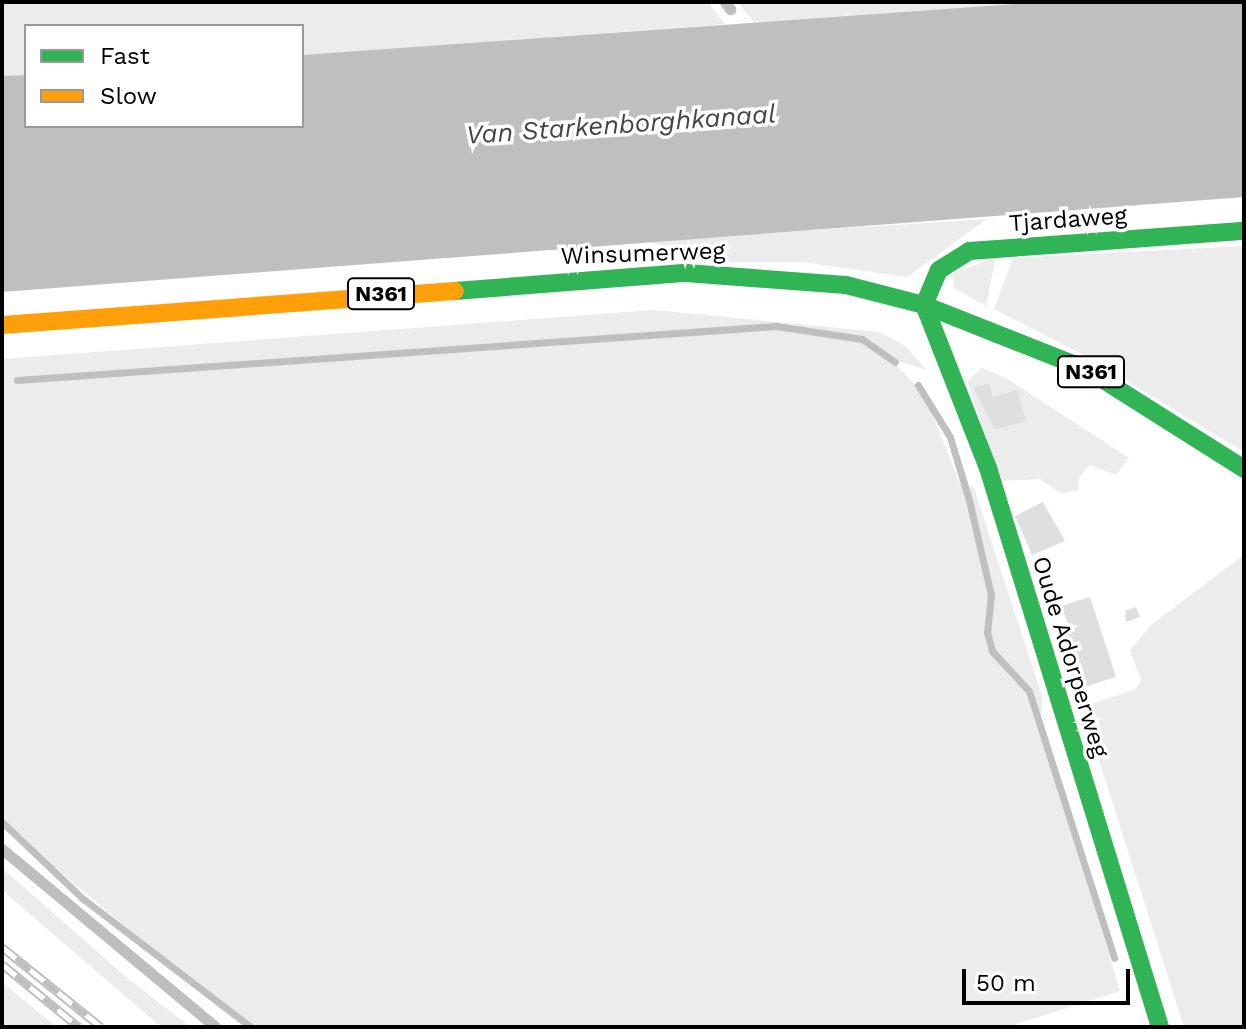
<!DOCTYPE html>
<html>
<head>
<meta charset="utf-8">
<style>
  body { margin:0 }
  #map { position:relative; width:1246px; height:1029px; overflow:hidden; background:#fff; font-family:"Work Sans",sans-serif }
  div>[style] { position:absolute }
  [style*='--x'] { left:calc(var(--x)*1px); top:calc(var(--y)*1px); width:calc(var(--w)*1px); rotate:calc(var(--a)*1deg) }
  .green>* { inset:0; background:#ececec }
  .water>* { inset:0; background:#bfbfbf }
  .stream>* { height:7px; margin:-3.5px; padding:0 3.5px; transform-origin:3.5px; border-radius:3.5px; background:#bfbfbf }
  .building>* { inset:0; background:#dfdfdf }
  .lane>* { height:11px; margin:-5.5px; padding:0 5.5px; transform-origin:5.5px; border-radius:5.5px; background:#bebebe }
  .fast>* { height:18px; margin:-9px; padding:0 9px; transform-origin:9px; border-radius:9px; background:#30b455 }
  .slow>* { height:18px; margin:-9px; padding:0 9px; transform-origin:9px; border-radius:9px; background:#ff9f0a }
  .rail>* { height:9px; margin-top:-4.5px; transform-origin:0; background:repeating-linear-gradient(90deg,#fff 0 18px,#bebebe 0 36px); box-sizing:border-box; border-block:2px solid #bebebe }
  span { translate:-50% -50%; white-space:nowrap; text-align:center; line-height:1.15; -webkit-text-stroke:7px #fff; paint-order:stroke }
  .shield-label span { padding:2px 6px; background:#fff; border:2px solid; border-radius:6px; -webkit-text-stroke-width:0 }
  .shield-label { font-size:22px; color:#000; font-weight:700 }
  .street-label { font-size:24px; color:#000 }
  .water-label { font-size:26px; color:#444; font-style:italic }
  .frame { position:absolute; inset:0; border:4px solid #000; pointer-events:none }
  .legend { position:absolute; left:24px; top:24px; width:280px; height:104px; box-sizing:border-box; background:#fff; border:2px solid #999; margin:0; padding:10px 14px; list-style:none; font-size:24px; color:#000 }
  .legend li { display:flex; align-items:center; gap:16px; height:40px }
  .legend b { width:40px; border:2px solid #999 }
  .scale { position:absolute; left:962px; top:969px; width:168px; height:36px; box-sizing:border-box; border:4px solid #000; border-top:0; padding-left:10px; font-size:24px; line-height:28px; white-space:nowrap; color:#000; -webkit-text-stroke:6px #fff; paint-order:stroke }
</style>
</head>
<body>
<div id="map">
  <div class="green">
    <i style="clip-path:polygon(2px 2px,708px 2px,725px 24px,302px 55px,302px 26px,26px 26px,26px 75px,2px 76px)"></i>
    <i style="clip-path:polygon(738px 2px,1043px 2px,754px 22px)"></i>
    <i style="clip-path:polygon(987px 219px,907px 277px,802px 262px,704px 262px,648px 241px)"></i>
    <i style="clip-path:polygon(1244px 246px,1244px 452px,1089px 358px,994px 309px,1013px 258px)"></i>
    <i style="clip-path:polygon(996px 257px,986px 306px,954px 288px,952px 274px)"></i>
    <i style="clip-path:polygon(654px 310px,879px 332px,904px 345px,927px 370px,890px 359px,924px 394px,960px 483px,974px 488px,1042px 696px,1041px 729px,1120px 991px,1007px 1027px,245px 1027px,2px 823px,2px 359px)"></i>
    <i style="clip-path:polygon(982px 368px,1006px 378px,1129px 458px,1116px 475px,1090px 465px,1079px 477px,1078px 491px,1060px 493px,1040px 479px,1000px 481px,967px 381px)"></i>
    <i style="clip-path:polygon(1244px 555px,1244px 1027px,1184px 1027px,1082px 707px,1136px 689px,1141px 680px,1130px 650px,1151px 625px)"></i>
    <i style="clip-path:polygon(2px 868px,125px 976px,190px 1027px,161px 1027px,2px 890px)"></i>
    <i style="clip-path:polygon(2px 982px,20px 997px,57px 1027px,2px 1027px)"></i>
  </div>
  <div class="water">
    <i style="clip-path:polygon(1043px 2px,1244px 2px,1244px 197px,2px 292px,2px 76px,26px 75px,26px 126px,302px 126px,302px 55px)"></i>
  </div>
  <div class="stream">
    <i style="--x:17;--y:380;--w:761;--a:-4.07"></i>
    <i style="--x:776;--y:326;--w:87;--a:8.6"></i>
    <i style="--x:862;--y:339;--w:40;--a:34.9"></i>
    <i style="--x:918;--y:385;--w:61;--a:58.4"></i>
    <i style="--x:950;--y:437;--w:66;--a:73.2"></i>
    <i style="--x:969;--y:500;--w:98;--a:77"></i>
    <i style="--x:991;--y:595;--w:37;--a:96"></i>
    <i style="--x:987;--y:632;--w:20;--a:75"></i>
    <i style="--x:992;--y:651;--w:54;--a:47.2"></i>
    <i style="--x:1029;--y:691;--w:280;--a:72.3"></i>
    <i style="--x:2;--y:822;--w:110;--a:43.5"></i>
    <i style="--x:82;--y:898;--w:213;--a:37.4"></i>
  </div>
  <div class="building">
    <i style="clip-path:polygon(989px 383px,993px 397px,1017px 390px,1026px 421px,995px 430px,973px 388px)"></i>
    <i style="clip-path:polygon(1043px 502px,1065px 541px,1032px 555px,1015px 516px)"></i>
    <i style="clip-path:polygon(1090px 597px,1116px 677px,1076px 690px,1057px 633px,1070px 628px,1061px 606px)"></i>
    <i style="clip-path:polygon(1136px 607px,1140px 617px,1126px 622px,1125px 611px)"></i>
  </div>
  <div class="lane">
    <i style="--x:725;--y:2;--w:9;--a:54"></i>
    <i style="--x:2;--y:849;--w:278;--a:39.8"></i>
  </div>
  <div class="fast">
    <i style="--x:455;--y:291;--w:232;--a:-4.5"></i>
    <i style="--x:686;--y:273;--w:160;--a:4.3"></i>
    <i style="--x:846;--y:285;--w:81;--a:14.4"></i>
    <i style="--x:924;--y:305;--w:174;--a:21.6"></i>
    <i style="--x:1086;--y:369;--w:187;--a:32.3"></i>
    <i style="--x:1160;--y:1027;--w:585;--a:-107.1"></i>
    <i style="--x:988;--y:468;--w:175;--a:-111.4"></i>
    <i style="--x:924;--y:305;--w:38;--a:-67"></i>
    <i style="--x:939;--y:270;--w:36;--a:-32"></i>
    <i style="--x:969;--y:251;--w:276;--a:-4.2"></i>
  </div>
  <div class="slow">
    <i style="--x:2;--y:325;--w:454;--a:-4.3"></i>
  </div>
  <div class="rail">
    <i style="--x:2;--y:947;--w:127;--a:38.9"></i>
    <i style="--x:2;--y:964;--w:99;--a:39.3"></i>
  </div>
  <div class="shield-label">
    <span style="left:381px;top:294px">N361</span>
    <span style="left:1091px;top:372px">N361</span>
  </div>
  <div class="street-label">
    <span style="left:1068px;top:220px;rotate:-4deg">Tjardaweg</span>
    <span style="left:643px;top:254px;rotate:-2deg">Winsumerweg</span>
    <span style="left:1070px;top:657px;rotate:73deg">Oude Adorperweg</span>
  </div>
  <div class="water-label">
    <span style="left:621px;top:125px;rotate:-4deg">Van Starkenborghkanaal</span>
  </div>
  <div class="frame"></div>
  <ul class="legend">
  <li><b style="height:10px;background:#30b455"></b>Fast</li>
  <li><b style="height:10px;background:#ff9f0a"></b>Slow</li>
  </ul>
  <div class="scale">50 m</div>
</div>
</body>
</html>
